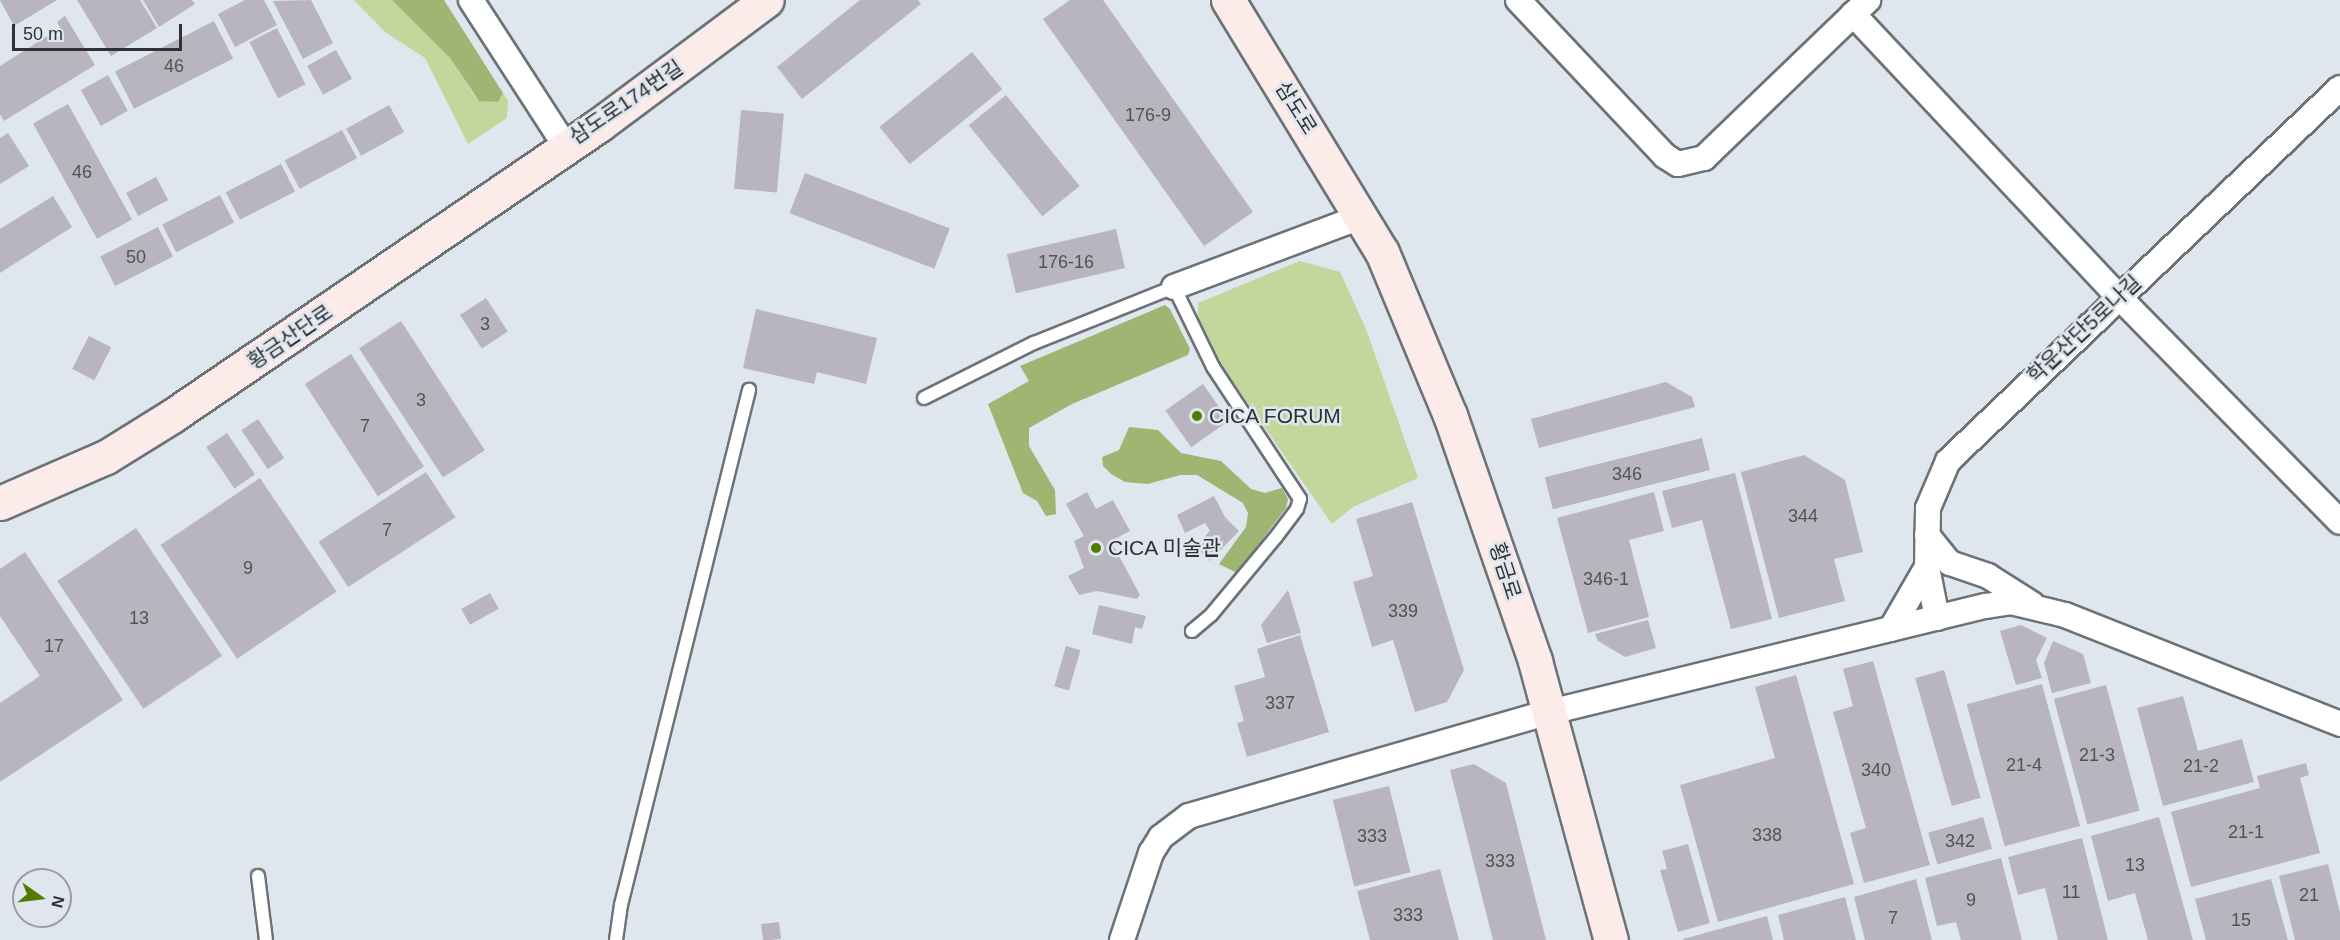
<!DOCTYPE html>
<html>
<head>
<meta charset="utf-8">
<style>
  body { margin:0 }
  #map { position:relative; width:2340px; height:940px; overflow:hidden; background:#dfe6ed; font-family:Arial,"Noto Sans KR",sans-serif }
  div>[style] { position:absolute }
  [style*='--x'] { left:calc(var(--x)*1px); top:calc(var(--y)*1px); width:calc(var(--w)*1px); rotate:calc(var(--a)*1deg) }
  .green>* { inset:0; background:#c2d79c }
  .forest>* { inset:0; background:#9fb672 }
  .building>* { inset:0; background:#b8b5be; transform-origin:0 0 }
  .roads { filter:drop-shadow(2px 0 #6b7278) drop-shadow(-2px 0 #6b7278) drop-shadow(0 2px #6b7278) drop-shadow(0 -2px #6b7278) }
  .lane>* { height:12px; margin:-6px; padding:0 6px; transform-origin:6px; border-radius:6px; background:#fff }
  .street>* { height:24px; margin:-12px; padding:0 12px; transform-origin:12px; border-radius:12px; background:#fff }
  .secondary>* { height:33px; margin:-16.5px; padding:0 16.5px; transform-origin:16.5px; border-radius:16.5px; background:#fbecea }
  .dots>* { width:16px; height:16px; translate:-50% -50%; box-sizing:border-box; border:3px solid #dfe6ed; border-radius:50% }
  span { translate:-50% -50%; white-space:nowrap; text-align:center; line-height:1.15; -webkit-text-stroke:5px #dfe6ed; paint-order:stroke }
  .number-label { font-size:18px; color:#515356 }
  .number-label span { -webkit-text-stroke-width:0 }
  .street-label { font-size:21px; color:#2f3234 }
  .poi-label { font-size:21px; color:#2f3234 }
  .left { translate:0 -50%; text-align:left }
  .north { position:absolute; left:12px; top:868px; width:60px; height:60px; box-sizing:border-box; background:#dfe6ed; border:2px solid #999ea3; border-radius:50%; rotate:104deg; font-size:16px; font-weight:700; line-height:24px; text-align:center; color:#2f3234 }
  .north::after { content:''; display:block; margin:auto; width:21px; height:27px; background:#507c00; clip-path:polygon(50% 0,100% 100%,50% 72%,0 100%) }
  .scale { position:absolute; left:12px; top:24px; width:170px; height:27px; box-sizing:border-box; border:3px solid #2f3234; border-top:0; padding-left:8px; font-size:18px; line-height:21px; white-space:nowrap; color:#2f3234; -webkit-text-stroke:4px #dfe6ed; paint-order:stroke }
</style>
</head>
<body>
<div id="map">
  <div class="green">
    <i style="clip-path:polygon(354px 0,392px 0,450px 58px,476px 98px,498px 102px,503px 93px,508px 101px,507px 118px,468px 144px,425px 58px,385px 32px)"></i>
    <i style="clip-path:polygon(1300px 261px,1340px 272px,1366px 329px,1418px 478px,1353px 507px,1332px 524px,1213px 353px,1198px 321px,1198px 303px)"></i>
  </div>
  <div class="forest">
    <i style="clip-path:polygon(392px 0,444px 0,503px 93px,498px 102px,479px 101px,450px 58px)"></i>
    <i style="clip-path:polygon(1165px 305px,1170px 309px,1190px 349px,1188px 355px,1072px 404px,1029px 428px,1029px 446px,1055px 490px,1056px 514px,1046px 516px,1037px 501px,1023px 493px,988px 404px,1029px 381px,1020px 366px)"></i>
    <i style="clip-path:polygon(1129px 427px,1158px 430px,1181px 453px,1221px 461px,1251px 489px,1265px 493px,1282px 488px,1288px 499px,1286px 508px,1237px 573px,1219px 564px,1246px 527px,1248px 513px,1243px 503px,1197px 475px,1180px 475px,1148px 484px,1125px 482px,1111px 474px,1103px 466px,1102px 457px,1119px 450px)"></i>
  </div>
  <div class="building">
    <i style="clip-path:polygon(0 0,57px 0,14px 26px)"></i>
    <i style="clip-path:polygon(77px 0,140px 0,157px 28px,111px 56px)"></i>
    <i style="clip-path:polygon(143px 0,192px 0,195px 4px,159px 27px)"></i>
    <i style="clip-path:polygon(245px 0,264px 0,277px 25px,235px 47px,218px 14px)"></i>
    <i style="clip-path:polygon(311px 0,333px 43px,303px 59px,273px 1px)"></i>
    <i style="clip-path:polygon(860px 0,918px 0,921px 4px,802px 99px,777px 67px)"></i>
    <i style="clip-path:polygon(1070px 0,1103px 0,1253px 212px,1204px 246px,1043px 19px)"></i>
    <i style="clip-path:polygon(65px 16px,95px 65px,4px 121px,0 114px,0 66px,60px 28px,57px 22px)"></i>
    <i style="left:214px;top:21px;width:42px;height:111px;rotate:63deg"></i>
    <i style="left:277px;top:28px;width:63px;height:31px;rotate:63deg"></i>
    <i style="left:336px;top:50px;width:33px;height:33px;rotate:61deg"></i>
    <i style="left:972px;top:52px;width:48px;height:119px;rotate:51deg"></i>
    <i style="left:108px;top:75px;width:41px;height:31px;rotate:61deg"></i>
    <i style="left:1006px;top:95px;width:117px;height:48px;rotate:51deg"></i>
    <i style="left:68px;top:104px;width:132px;height:40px;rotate:61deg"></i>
    <i style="left:389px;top:105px;width:31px;height:49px;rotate:61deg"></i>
    <i style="left:741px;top:110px;width:43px;height:79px;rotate:5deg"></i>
    <i style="left:342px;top:130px;width:32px;height:65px;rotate:62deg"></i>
    <i style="clip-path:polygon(8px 133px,29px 166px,0 184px,0 138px)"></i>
    <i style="left:281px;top:164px;width:31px;height:62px;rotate:63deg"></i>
    <i style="left:805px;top:173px;width:155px;height:43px;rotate:21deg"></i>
    <i style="left:156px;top:177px;width:26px;height:34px;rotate:62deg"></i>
    <i style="left:220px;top:195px;width:31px;height:65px;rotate:63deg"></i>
    <i style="clip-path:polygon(53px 196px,72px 227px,0 273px,0 229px)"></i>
    <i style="left:158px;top:227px;width:33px;height:65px;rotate:63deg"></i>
    <i style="left:1116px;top:229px;width:40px;height:112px;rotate:77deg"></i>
    <i style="left:486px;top:298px;width:40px;height:31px;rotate:57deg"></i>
    <i style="clip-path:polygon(756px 309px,877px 338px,866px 384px,817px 372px,814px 384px,743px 368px)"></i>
    <i style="left:401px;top:321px;width:154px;height:50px;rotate:57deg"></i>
    <i style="left:89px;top:336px;width:25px;height:37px;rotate:27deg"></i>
    <i style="left:351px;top:354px;width:134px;height:55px;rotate:57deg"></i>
    <i style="clip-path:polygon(1666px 382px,1692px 397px,1695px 407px,1539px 448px,1531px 419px)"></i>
    <i style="left:1203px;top:384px;width:45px;height:46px;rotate:55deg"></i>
    <i style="left:258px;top:419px;width:47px;height:20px;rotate:56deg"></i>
    <i style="left:227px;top:433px;width:50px;height:25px;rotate:56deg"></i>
    <i style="left:1702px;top:438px;width:33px;height:162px;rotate:76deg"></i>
    <i style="clip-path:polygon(1804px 455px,1845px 480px,1863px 552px,1834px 559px,1845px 601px,1779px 618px,1741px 472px)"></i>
    <i style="left:426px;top:472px;width:54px;height:128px;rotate:57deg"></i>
    <i style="clip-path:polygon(1735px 473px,1772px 619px,1731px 629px,1702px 520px,1672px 528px,1662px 491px)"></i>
    <i style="left:260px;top:478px;width:137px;height:120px;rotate:56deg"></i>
    <i style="clip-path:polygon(1087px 492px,1096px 509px,1113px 500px,1130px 531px,1111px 541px,1140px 595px,1137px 599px,1097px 591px,1079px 595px,1068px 576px,1084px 568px,1074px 541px,1084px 536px,1066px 504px)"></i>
    <i style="clip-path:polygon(1654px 492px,1664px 531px,1629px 540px,1649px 617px,1588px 633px,1557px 518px)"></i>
    <i style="clip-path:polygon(1214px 496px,1225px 517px,1239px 531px,1210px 561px,1195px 546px,1210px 531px,1205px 523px,1185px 533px,1177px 515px)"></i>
    <i style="clip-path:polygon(1412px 502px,1464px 670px,1447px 702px,1415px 712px,1393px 640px,1372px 647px,1353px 582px,1373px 576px,1356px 519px)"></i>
    <i style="left:136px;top:528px;width:154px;height:95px;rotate:56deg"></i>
    <i style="clip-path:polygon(25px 552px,123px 700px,0 782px,0 703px,40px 676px,0 616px,0 569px)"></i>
    <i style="clip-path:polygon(1288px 590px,1301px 633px,1267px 643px,1261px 625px)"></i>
    <i style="left:490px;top:593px;width:18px;height:33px;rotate:61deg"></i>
    <i style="clip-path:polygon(1099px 605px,1146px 616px,1142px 629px,1135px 627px,1132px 644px,1092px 634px)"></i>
    <i style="clip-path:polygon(1648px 620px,1656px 648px,1625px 657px,1598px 641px,1595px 634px)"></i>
    <i style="clip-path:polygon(2021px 625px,2047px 638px,2036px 660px,2042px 678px,2016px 685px,2000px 631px)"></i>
    <i style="clip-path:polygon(1300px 635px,1329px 732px,1247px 757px,1237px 723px,1244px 721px,1234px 686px,1265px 677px,1257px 649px)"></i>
    <i style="clip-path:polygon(2053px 641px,2083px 654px,2091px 683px,2052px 693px,2044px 663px)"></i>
    <i style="left:1066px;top:646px;width:15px;height:42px;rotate:16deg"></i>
    <i style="clip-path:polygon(1873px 661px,1930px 865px,1864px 883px,1850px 833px,1866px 828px,1833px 712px,1853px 706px,1843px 669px)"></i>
    <i style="left:1944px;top:670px;width:133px;height:30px;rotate:74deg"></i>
    <i style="clip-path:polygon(1796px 675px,1854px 884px,1718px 922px,1680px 785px,1775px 758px,1755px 687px)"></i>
    <i style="left:2042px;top:684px;width:147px;height:78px;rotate:75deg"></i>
    <i style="left:2106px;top:685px;width:130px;height:54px;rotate:75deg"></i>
    <i style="clip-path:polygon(2183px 696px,2198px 751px,2242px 739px,2254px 782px,2163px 806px,2137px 708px)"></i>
    <i style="clip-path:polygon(2306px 763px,2309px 775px,2300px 778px,2320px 853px,2191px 887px,2171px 812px,2260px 788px,2257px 776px)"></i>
    <i style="clip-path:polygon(1474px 764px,1506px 783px,1546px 940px,1493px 940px,1450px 770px)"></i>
    <i style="left:1389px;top:786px;width:89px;height:58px;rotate:76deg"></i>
    <i style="left:1983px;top:817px;width:33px;height:57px;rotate:74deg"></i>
    <i style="clip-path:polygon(2159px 817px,2193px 940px,2148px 940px,2135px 893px,2108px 901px,2091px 836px)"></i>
    <i style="clip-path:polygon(2082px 838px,2108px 940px,2058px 940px,2045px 888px,2018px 895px,2008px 857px)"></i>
    <i style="clip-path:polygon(1688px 844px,1710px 923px,1678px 932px,1660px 870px,1667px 869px,1662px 851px)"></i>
    <i style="clip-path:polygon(2001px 858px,2022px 940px,1961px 940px,1956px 922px,1937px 926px,1925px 878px)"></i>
    <i style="clip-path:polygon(2328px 864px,2340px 913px,2340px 940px,2295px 940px,2279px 876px)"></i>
    <i style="clip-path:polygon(1440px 869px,1459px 940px,1370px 940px,1357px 891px)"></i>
    <i style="clip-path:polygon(1916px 879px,1932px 940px,1865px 940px,1854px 897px)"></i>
    <i style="clip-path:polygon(2271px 879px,2288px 940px,2206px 940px,2195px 899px)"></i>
    <i style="clip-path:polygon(1845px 897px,1856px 940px,1784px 940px,1778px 915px)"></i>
    <i style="clip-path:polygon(1767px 916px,1773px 940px,1683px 940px,1683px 939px)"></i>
    <i style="left:779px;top:922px;width:17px;height:18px;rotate:83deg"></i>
  </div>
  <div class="roads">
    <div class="lane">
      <i style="--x:924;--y:398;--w:123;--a:-26.6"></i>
      <i style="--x:1034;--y:343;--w:151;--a:-21.8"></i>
      <i style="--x:1174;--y:287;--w:89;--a:64"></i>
      <i style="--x:1213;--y:367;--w:158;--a:56.6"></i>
      <i style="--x:1300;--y:499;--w:10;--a:107"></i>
      <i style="--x:1297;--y:509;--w:36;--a:127"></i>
      <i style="--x:1275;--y:538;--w:100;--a:129.7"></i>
      <i style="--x:1211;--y:615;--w:25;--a:140"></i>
      <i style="--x:258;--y:876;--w:64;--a:82.9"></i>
      <i style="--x:616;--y:940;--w:35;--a:-82"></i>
      <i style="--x:621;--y:905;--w:531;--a:-76.04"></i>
    </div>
    <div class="street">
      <i style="--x:471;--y:0;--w:175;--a:57.1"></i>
      <i style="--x:1518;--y:0;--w:214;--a:46.7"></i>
      <i style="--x:1665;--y:156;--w:15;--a:32"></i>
      <i style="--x:1678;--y:164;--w:27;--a:-13"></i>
      <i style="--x:1704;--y:158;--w:228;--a:-43.9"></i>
      <i style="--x:1853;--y:14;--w:388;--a:46.8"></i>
      <i style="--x:2119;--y:297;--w:315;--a:45.5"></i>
      <i style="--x:1174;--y:287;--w:202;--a:-20.6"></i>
      <i style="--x:1927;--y:535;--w:36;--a:51"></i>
      <i style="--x:1950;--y:563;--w:40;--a:18.9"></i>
      <i style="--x:1988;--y:576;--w:52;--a:32.5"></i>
      <i style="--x:1937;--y:618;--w:52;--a:-101.1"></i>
      <i style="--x:1927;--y:567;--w:59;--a:-89"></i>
      <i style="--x:1928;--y:508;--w:51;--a:-66.9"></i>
      <i style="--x:1948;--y:461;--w:541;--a:-43.58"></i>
      <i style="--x:1891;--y:629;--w:72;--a:-59.9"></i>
      <i style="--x:1122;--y:940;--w:92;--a:-71.6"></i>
      <i style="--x:1151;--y:853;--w:19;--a:-58"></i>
      <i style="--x:1161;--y:837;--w:35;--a:-37"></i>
      <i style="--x:1189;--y:816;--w:376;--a:-16.1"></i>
      <i style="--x:1550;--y:712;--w:449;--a:-13.7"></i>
      <i style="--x:1986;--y:606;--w:25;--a:-9"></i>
      <i style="--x:2011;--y:602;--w:56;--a:13.5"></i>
      <i style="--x:2065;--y:615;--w:296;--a:21.6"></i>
    </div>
    <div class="secondary">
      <i style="--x:1228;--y:0;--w:295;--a:58.6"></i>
      <i style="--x:1382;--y:252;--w:177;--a:67.4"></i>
      <i style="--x:1450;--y:415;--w:260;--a:70.9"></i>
      <i style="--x:1535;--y:661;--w:289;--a:74.8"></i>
      <i style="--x:0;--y:503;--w:116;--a:-23.5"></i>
      <i style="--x:106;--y:457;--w:78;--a:-31.8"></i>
      <i style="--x:172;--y:416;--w:517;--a:-34.27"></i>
      <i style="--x:599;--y:125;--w:209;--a:-36.7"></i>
    </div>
  </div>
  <div class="dots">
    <i style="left:1197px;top:416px;background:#507c00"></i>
    <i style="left:1096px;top:548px;background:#507c00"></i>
  </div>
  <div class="number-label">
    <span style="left:174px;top:66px">46</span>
    <span style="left:1148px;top:115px">176-9</span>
    <span style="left:82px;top:172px">46</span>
    <span style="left:136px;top:257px">50</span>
    <span style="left:1066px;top:262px">176-16</span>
    <span style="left:485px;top:324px">3</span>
    <span style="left:421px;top:400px">3</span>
    <span style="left:365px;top:426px">7</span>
    <span style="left:1627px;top:474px">346</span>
    <span style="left:1803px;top:516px">344</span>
    <span style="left:387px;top:530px">7</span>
    <span style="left:248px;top:568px">9</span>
    <span style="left:1606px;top:579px">346-1</span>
    <span style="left:1403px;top:611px">339</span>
    <span style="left:139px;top:618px">13</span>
    <span style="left:54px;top:646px">17</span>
    <span style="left:1280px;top:703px">337</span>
    <span style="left:2097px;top:755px">21-3</span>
    <span style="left:2024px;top:765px">21-4</span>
    <span style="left:2201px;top:766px">21-2</span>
    <span style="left:1876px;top:770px">340</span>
    <span style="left:2246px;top:832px">21-1</span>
    <span style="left:1767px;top:835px">338</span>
    <span style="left:1372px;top:836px">333</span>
    <span style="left:1960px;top:841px">342</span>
    <span style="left:1500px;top:861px">333</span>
    <span style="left:2135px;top:865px">13</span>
    <span style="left:2071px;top:892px">11</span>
    <span style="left:2309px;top:895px">21</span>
    <span style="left:1971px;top:900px">9</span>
    <span style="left:1408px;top:915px">333</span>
    <span style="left:1893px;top:918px">7</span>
    <span style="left:2241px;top:920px">15</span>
  </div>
  <div class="street-label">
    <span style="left:626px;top:102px;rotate:-34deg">삼도로174번길</span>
    <span style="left:1296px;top:108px;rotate:58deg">삼도로</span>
    <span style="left:2084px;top:329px;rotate:-43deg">학운산단5로나길</span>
    <span style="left:290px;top:337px;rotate:-34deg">황금산단로</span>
    <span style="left:1505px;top:571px;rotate:72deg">황금로</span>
  </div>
  <div class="poi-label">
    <span class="left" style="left:1209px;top:416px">CICA FORUM</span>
    <span class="left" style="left:1108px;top:548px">CICA 미술관</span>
  </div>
  <div class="north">N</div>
  <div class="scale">50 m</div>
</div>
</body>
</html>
